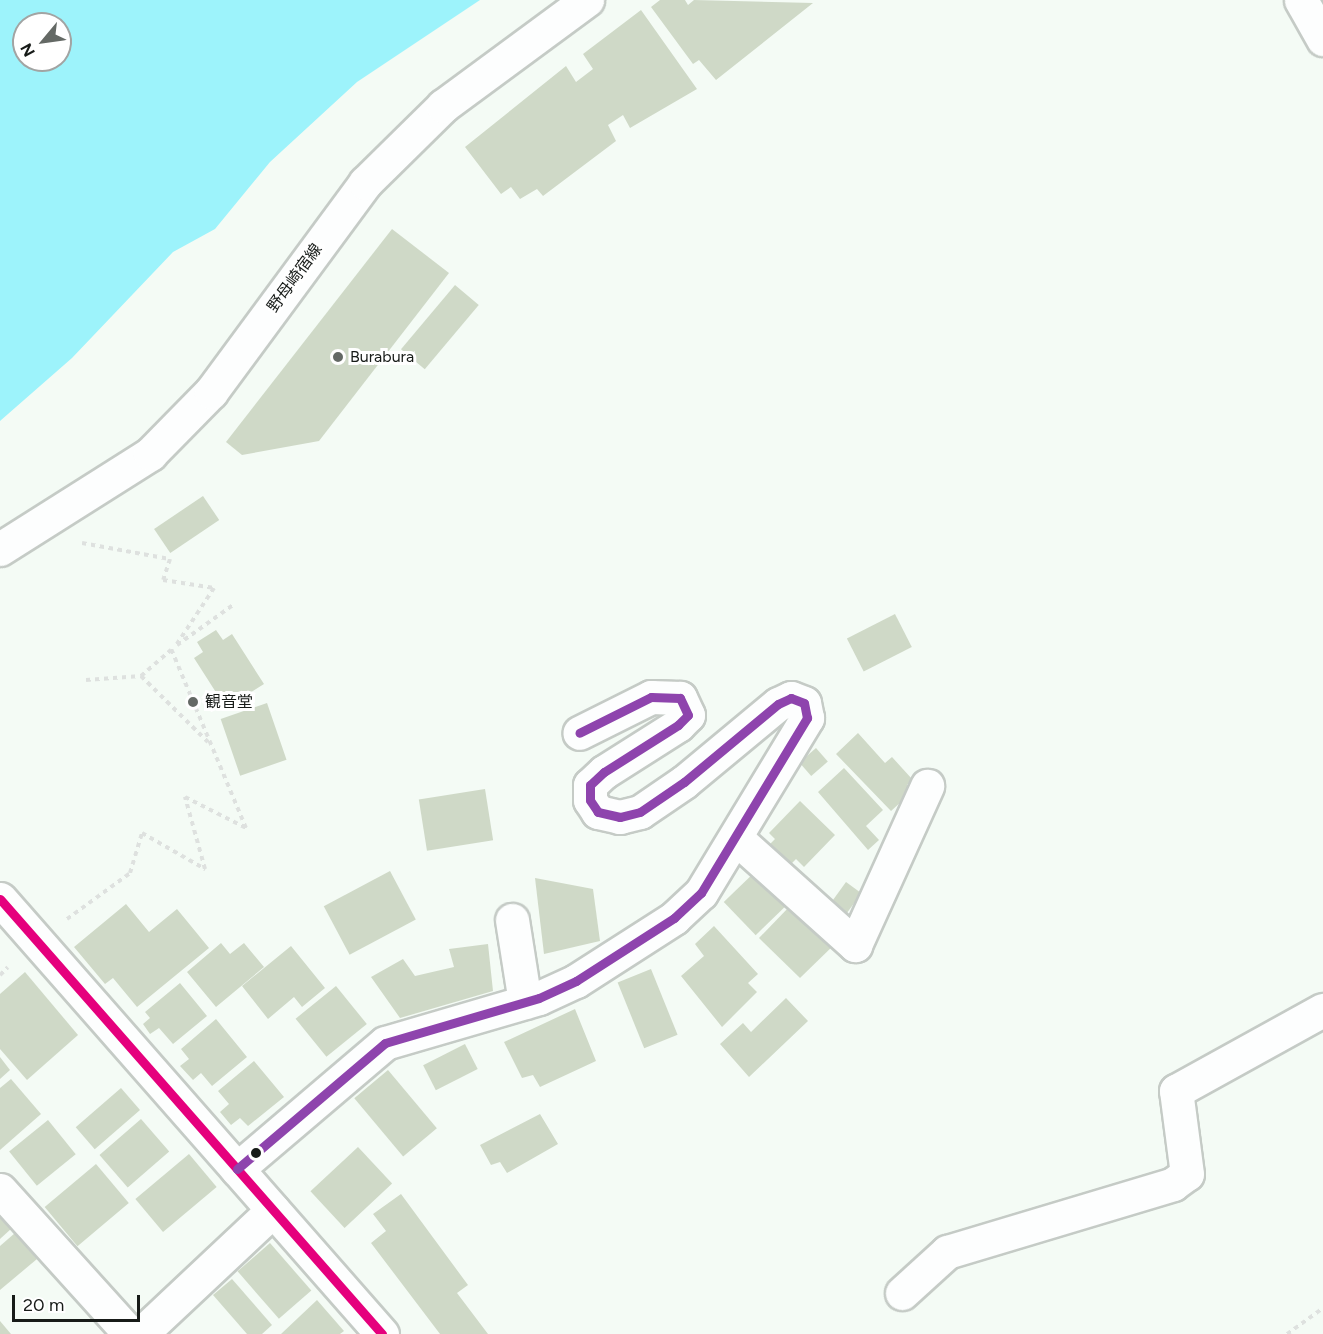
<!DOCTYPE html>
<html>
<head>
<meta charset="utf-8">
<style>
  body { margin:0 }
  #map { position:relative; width:1323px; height:1334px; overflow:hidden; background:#f4fbf5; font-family:Figtree,"Noto Sans JP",sans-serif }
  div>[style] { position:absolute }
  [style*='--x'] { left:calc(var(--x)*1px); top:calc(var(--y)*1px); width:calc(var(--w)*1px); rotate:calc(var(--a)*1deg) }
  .water>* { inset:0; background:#9df3fb }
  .building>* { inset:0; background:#cfd9c7; transform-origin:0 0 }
  .path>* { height:4px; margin-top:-2px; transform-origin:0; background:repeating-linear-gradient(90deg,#dee1df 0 4.5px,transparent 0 9px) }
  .roads { filter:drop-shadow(2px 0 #c5cbc6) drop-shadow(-2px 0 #c5cbc6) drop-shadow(0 2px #c5cbc6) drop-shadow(0 -2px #c5cbc6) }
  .minor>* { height:33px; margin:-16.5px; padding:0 16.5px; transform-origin:16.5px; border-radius:16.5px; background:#fdfefe }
  .primary>* { height:33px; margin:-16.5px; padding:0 16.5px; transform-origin:16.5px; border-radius:16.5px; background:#fdfefe }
  .bus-1>* { height:9px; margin:-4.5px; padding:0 4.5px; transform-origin:4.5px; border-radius:4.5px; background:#e5007d }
  .bus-2>* { height:9px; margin:-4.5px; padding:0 4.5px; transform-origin:4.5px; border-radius:4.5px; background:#8e44ad }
  .dots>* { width:16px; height:16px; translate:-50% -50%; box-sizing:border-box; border:3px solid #fff; border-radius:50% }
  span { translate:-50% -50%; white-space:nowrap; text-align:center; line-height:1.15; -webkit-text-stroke:6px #fff; paint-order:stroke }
  .street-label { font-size:16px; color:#171b18 }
  .poi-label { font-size:16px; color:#171b18 }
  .left { translate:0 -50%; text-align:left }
  .north { position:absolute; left:12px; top:12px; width:60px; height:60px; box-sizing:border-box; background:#fff; border:2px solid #a2a4a3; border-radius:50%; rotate:241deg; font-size:16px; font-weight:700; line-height:24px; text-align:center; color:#171b18 }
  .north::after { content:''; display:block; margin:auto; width:21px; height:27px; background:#646965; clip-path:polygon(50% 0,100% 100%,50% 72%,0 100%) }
  .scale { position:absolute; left:12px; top:1295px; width:128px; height:27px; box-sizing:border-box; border:3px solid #171b18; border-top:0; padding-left:8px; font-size:18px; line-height:21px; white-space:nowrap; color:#171b18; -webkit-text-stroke:4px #fff; paint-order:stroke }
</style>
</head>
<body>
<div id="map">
  <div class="water">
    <i style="clip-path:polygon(evenodd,0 0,480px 0,357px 82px,270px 162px,215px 229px,173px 252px,72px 358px,0 421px,0 0,24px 24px,60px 24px,60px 60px,24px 60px,24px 24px)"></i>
  </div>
  <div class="building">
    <i style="clip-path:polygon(660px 0,685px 0,688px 5px,694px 0,813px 3px,716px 80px,699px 60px,693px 64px,651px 7px)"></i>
    <i style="clip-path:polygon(641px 10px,697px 89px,630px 128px,623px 115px,608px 125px,616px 141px,543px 196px,537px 189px,520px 199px,511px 187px,501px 194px,465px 147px,566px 66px,576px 82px,593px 69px,583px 54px)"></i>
    <i style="clip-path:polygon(392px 229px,449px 273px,319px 441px,242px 455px,226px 442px)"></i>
    <i style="left:455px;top:285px;width:31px;height:84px;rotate:40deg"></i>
    <i style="left:203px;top:496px;width:29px;height:59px;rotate:56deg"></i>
    <i style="left:895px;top:614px;width:37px;height:54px;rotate:63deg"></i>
    <i style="clip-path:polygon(216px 630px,223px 640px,232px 634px,264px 684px,226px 708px,194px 658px,203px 652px,197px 642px)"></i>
    <i style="left:267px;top:703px;width:60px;height:49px;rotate:71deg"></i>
    <i style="clip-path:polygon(858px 733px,885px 763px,892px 757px,912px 779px,907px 785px,913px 791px,891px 811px,836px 754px)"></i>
    <i style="left:816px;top:748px;width:18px;height:22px;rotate:49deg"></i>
    <i style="clip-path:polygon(844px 768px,883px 810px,866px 826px,879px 840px,868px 850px,818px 792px)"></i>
    <i style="left:485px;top:789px;width:52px;height:67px;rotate:81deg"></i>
    <i style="clip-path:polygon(800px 801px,835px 835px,804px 867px,796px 859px,786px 869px,765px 849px,775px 839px,769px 833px)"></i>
    <i style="left:759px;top:868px;width:46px;height:49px;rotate:46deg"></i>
    <i style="left:390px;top:871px;width:55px;height:75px;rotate:62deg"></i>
    <i style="clip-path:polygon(535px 878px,593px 889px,600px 941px,544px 954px)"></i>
    <i style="left:846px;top:882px;width:19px;height:28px;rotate:36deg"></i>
    <i style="clip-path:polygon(126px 904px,149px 932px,177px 909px,209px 948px,137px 1007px,113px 978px,105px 984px,74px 947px)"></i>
    <i style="clip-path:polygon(790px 906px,837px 942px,800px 978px,759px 938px)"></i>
    <i style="clip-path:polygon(714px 926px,758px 974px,748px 983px,757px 992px,722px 1027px,681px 976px,704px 956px,695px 944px)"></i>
    <i style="clip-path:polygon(221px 943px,230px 954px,244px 943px,264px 967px,216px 1007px,187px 972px)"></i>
    <i style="clip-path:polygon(488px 944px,493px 991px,400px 1018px,371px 977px,403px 959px,415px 976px,454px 967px,449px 949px)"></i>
    <i style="clip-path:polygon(291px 946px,325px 988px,302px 1007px,294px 997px,268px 1019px,242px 986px)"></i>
    <i style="left:651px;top:969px;width:71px;height:36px;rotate:68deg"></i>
    <i style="clip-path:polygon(25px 972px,78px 1035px,27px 1080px,0 1049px,0 994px)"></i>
    <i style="clip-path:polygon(180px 983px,207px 1016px,173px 1044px,159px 1028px,150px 1034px,143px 1024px,150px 1018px,145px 1012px)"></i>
    <i style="left:336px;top:986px;width:49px;height:52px;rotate:51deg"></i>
    <i style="clip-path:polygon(786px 998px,808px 1021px,749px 1077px,720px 1044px,743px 1023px,751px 1032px)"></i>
    <i style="clip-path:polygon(575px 1009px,596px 1061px,540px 1087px,533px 1075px,522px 1078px,504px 1042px)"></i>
    <i style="clip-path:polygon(216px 1019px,247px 1057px,212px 1086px,201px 1073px,193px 1080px,180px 1066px,189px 1059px,181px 1049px)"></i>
    <i style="left:465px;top:1044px;width:28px;height:47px;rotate:63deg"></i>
    <i style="clip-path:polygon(0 1057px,10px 1070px,0 1079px)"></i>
    <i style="clip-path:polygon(254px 1061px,284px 1097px,248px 1126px,240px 1118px,231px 1125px,220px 1112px,229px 1104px,218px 1091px)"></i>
    <i style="left:388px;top:1070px;width:76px;height:44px;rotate:50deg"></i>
    <i style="clip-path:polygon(11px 1079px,41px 1114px,0 1150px,0 1088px)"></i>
    <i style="left:121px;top:1088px;width:29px;height:60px;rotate:49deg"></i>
    <i style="clip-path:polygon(540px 1114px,558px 1144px,507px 1173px,500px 1162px,491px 1165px,480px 1145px)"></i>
    <i style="left:141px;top:1119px;width:43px;height:55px;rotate:49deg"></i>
    <i style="left:48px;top:1120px;width:44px;height:50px;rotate:51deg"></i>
    <i style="left:358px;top:1147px;width:50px;height:65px;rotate:47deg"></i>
    <i style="left:189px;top:1154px;width:43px;height:70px;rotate:50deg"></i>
    <i style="left:96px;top:1164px;width:51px;height:67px;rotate:50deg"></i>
    <i style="clip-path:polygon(401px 1194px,468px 1285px,457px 1293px,488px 1334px,440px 1334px,371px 1243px,386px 1231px,373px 1214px)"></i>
    <i style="clip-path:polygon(0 1215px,12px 1228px,0 1239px)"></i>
    <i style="clip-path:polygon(15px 1233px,37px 1259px,0 1290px,0 1246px)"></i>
    <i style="left:270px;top:1243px;width:63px;height:43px;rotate:49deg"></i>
    <i style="clip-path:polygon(232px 1279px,272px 1325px,262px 1334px,247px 1334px,213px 1295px)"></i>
    <i style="clip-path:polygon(317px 1300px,344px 1331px,340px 1334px,281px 1334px)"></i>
    <i style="clip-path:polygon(0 1321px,11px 1334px,0 1334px)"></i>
  </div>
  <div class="path">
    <i style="--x:82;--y:543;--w:89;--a:10.3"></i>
    <i style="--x:170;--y:559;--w:22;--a:108"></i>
    <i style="--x:163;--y:580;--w:52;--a:8.9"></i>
    <i style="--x:214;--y:588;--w:71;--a:123.5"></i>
    <i style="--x:177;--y:645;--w:69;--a:-35.5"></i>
    <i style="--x:141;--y:676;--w:40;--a:-41"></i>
    <i style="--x:86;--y:680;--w:55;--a:-4.2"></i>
    <i style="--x:141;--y:676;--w:94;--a:44.6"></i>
    <i style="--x:67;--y:919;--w:78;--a:-36.1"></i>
    <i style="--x:130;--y:873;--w:42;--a:-73.3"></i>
    <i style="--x:142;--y:833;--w:73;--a:29.7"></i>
    <i style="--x:205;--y:869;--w:75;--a:-105.5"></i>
    <i style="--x:185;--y:797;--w:68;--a:26.9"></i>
    <i style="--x:246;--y:828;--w:194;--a:-112.7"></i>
    <i style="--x:0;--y:975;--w:11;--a:-45"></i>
    <i style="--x:1287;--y:1334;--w:44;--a:-35.8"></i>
  </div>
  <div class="roads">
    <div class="minor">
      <i style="--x:1301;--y:0;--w:45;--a:60.6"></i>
      <i style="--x:737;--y:839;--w:159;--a:41.9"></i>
      <i style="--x:855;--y:945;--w:175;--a:-65.6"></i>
      <i style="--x:512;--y:920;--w:83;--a:81"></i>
      <i style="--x:237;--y:1169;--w:194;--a:-40.4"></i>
      <i style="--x:385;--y:1043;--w:160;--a:-16.3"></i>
      <i style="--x:539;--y:998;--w:41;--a:-24.7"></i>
      <i style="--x:576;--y:981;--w:117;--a:-32.7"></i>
      <i style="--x:674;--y:918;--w:37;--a:-43"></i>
      <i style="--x:701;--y:893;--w:205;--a:-58.8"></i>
      <i style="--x:807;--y:718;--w:15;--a:-101"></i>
      <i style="--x:804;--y:703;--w:14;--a:-159"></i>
      <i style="--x:791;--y:698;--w:14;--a:155"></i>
      <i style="--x:778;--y:704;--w:122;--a:140.3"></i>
      <i style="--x:684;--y:782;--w:53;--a:145.7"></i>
      <i style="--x:640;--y:812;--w:21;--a:166"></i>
      <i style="--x:620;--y:817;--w:23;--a:-167"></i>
      <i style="--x:598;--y:812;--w:14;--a:-124"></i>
      <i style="--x:590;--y:800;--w:15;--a:-90"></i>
      <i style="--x:590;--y:785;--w:19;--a:-43"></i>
      <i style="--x:604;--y:772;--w:88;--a:-32.4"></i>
      <i style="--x:678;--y:725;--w:14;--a:-45"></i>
      <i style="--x:688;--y:715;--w:19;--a:-115"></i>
      <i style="--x:680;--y:698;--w:29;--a:-178"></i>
      <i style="--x:651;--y:697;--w:80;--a:153.4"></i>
      <i style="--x:0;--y:1190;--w:194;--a:47.9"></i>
      <i style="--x:902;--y:1293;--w:61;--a:-42.3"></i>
      <i style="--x:947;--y:1252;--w:236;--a:-16.7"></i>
      <i style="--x:1173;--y:1184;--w:17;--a:-36"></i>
      <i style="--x:1187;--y:1174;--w:84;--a:-97.5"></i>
      <i style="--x:1176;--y:1091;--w:168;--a:-28.9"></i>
      <i style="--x:141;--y:1334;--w:181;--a:-43.2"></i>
    </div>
    <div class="primary">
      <i style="--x:0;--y:549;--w:178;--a:-32.3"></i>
      <i style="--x:150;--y:454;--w:87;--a:-45.5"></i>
      <i style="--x:211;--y:392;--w:260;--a:-53.6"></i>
      <i style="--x:365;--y:183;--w:110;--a:-44.6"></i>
      <i style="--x:443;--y:106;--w:179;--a:-36.4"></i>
      <i style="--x:0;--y:899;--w:579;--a:48.71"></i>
    </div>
  </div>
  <div class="bus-1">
    <i style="--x:0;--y:899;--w:579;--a:48.71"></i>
  </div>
  <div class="bus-2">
    <i style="--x:237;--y:1169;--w:194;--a:-40.4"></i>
    <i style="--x:385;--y:1043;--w:160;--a:-16.3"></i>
    <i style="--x:539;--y:998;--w:41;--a:-24.7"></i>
    <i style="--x:576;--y:981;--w:117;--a:-32.7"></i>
    <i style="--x:674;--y:918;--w:37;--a:-43"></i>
    <i style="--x:701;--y:893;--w:205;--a:-58.8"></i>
    <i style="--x:807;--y:718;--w:15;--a:-101"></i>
    <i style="--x:804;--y:703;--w:14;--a:-159"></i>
    <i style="--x:791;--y:698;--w:14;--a:155"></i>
    <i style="--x:778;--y:704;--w:122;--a:140.3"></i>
    <i style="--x:684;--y:782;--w:53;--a:145.7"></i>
    <i style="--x:640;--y:812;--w:21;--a:166"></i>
    <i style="--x:620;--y:817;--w:23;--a:-167"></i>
    <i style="--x:598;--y:812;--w:14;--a:-124"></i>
    <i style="--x:590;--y:800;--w:15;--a:-90"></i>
    <i style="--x:590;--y:785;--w:19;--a:-43"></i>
    <i style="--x:604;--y:772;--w:88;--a:-32.4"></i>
    <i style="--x:678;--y:725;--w:14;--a:-45"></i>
    <i style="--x:688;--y:715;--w:19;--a:-115"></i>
    <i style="--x:680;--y:698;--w:29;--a:-178"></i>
    <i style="--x:651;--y:697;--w:80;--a:153.4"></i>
  </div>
  <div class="dots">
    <i style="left:338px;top:357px;background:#646965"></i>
    <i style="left:193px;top:702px;background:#646965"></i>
    <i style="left:256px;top:1153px;background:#171b18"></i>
  </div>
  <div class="street-label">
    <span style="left:295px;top:278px;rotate:-54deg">野母崎宿線</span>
  </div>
  <div class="poi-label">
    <span class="left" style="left:350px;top:357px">Burabura</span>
    <span class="left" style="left:205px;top:702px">観音堂</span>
  </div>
  <div class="north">N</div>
  <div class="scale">20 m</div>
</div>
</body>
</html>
